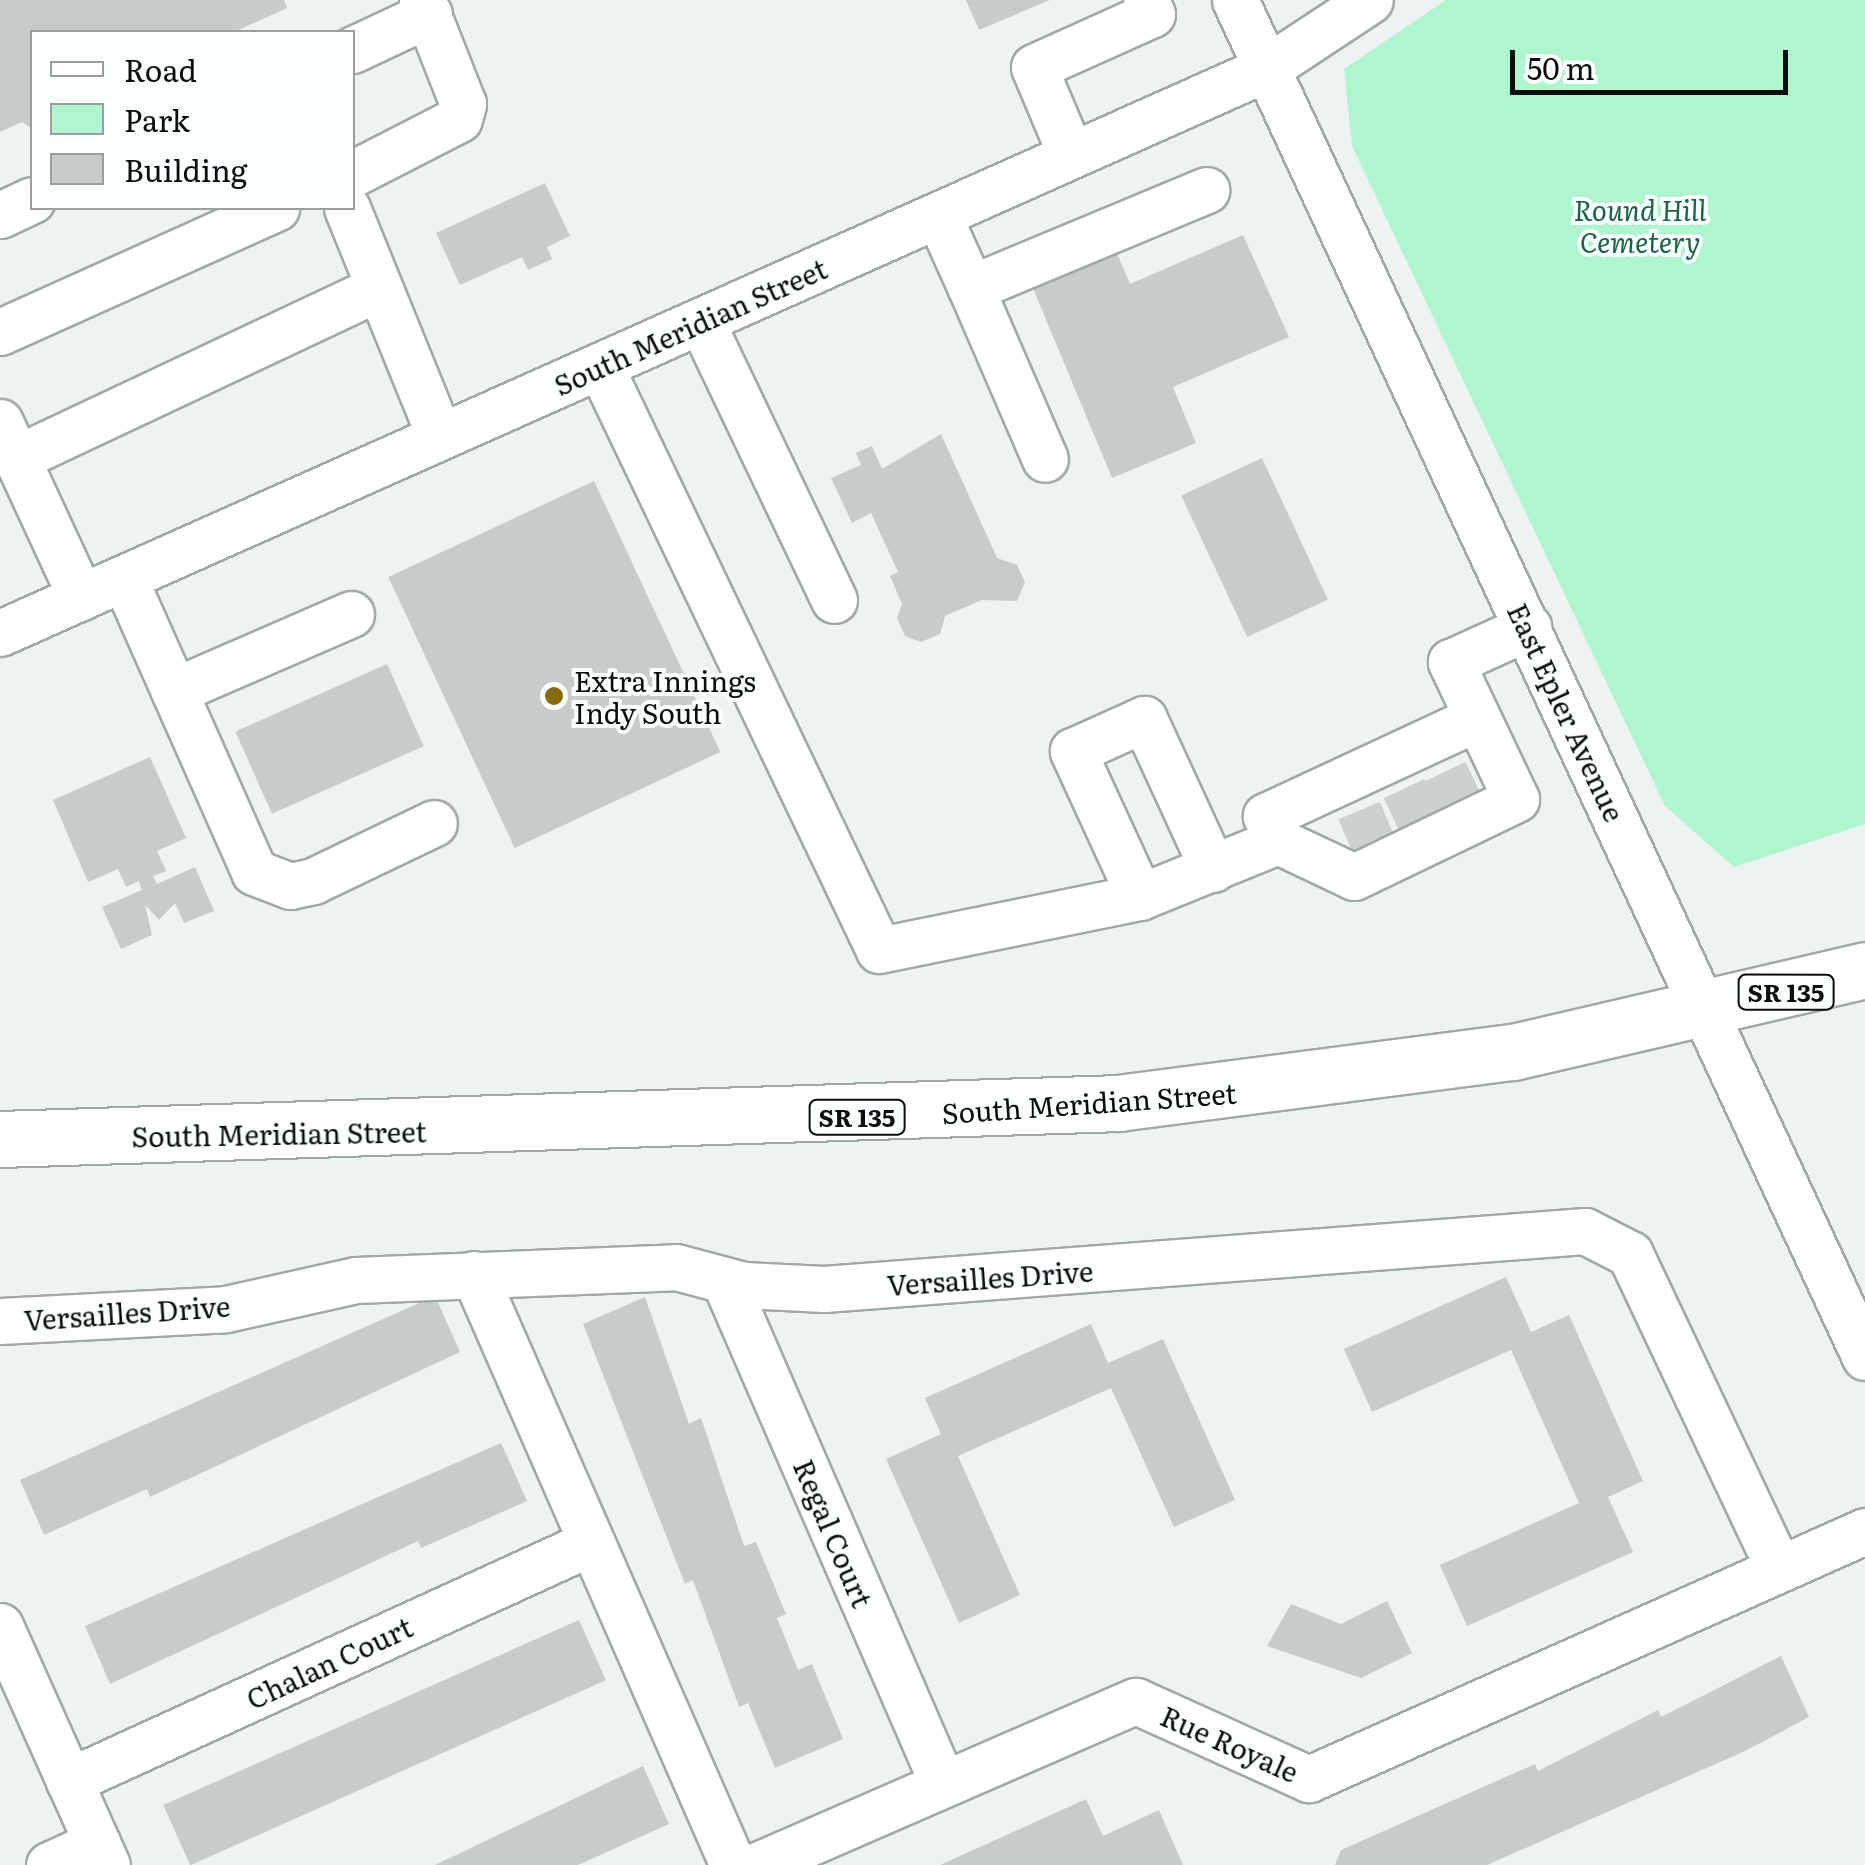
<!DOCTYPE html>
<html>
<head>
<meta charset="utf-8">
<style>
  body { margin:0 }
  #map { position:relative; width:1865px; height:1865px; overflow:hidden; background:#edf2f2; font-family:Literata,serif }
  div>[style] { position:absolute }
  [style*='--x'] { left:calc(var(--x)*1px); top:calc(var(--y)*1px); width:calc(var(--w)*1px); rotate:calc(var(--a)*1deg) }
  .green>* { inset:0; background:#adf6ce }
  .building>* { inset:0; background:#c7cccb; transform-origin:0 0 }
  .minor-tunnel>* { height:45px; margin-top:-22.5px; transform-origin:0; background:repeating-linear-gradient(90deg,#cbd0d0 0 45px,transparent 0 67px) }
  .roads { filter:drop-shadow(2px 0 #a2a7a8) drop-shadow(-2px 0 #a2a7a8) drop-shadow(0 2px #a2a7a8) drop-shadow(0 -2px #a2a7a8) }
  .minor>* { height:45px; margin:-22.5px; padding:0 22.5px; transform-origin:22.5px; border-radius:22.5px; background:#fff }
  .major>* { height:55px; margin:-27.5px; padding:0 27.5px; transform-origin:27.5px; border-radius:27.5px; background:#fff }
  .dots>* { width:28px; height:28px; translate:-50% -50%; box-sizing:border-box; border:5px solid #fcffff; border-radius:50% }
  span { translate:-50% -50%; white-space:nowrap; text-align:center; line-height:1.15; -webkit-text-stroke:8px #fcffff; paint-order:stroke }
  .shield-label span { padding:2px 8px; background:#fcffff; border:2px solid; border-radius:8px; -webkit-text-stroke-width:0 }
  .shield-label { font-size:25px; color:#0b0c0d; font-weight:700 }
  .park-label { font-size:28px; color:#1a6543; font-style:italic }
  .street-label { font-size:28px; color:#0b0c0d }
  .poi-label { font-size:28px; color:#0b0c0d }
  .left { translate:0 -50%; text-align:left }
  .legend { position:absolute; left:30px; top:30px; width:325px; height:180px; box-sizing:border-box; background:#fcffff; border:2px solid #9c9e9e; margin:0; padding:12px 18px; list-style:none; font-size:30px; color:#0b0c0d }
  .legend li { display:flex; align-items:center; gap:20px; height:50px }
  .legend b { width:50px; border:2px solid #9c9e9e }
  .scale { position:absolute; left:1510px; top:50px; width:278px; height:45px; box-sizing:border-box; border:5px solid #0b0c0d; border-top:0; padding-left:12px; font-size:30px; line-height:35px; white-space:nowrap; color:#0b0c0d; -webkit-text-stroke:8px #fcffff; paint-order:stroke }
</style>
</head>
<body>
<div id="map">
  <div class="green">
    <i style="clip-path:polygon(1446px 0,1865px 0,1865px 824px,1734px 867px,1665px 806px,1352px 146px,1344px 69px)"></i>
  </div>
  <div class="building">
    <i style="clip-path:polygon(0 0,284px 0,287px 8px,234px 32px,32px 32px,32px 128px,22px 122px,0 132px)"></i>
    <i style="clip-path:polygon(966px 0,1050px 0,979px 30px)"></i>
    <i style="clip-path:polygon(545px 183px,570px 236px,547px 247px,552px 259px,528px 270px,522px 257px,460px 285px,436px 233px)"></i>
    <i style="clip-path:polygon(1243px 235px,1289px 337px,1173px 387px,1196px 443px,1112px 478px,1032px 286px,1116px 251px,1130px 284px)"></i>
    <i style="clip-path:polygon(941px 434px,997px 558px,1017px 565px,1025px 582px,1017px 601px,982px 600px,945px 616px,940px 634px,921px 642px,905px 636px,897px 618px,902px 604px,890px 576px,898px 572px,871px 513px,852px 523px,831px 478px,861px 465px,856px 453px,872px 446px,882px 469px)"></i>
    <i style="left:1262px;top:458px;width:156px;height:89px;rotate:65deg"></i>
    <i style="left:594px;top:481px;width:299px;height:227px;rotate:65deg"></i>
    <i style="left:387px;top:664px;width:90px;height:166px;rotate:66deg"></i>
    <i style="clip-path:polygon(150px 757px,186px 838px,157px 851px,166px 871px,153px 876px,157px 884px,195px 867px,214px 911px,184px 923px,175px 903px,159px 920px,145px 905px,152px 935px,121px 949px,102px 907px,142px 890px,139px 881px,126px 887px,118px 869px,88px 882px,53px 800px)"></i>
    <i style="clip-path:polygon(1506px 1277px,1531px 1332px,1569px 1315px,1643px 1481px,1608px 1497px,1633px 1552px,1467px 1626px,1440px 1565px,1579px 1503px,1511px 1350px,1372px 1412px,1344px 1349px)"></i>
    <i style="clip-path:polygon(435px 1296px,460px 1352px,150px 1497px,147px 1489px,44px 1535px,20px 1480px)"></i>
    <i style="clip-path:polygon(645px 1297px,689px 1424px,701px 1418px,744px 1546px,756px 1542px,786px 1614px,777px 1618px,798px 1670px,812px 1664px,843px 1739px,775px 1768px,748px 1703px,739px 1707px,693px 1580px,685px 1584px,583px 1324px)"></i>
    <i style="clip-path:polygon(1091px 1324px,1108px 1363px,1163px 1339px,1235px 1500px,1174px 1527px,1111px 1388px,958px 1456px,1020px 1595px,959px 1623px,886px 1459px,941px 1434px,925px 1398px)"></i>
    <i style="clip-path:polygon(501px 1443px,527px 1501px,421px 1548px,418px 1541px,110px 1684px,85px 1626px)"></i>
    <i style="clip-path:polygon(1387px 1601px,1412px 1653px,1361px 1678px,1267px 1646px,1291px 1604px,1341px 1624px)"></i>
    <i style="left:579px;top:1620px;width:66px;height:455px;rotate:66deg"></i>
    <i style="clip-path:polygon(1781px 1656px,1809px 1717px,1745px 1751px,1487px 1865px,1335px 1865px,1341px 1850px,1535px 1764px,1538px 1771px,1658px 1710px,1661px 1717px)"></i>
    <i style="clip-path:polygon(643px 1766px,669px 1824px,578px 1865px,435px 1865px)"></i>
    <i style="clip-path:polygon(1086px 1799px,1103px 1836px,1159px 1810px,1183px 1865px,940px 1865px)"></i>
  </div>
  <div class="minor-tunnel">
    <i style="--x:1445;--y:771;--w:41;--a:64.1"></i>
    <i style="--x:1404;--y:788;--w:42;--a:64.7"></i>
    <i style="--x:1359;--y:810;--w:39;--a:67"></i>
  </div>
  <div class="roads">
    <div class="minor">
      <i style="--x:1235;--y:0;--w:1496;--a:65.1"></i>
      <i style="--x:352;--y:50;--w:85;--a:-25.1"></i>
      <i style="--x:1071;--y:155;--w:95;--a:-112.8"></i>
      <i style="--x:1034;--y:67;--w:129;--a:-24.2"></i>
      <i style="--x:1152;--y:14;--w:15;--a:-113"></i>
      <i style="--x:352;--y:174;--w:120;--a:-27.2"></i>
      <i style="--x:459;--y:119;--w:16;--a:-75"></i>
      <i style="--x:463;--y:104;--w:112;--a:-111.5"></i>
      <i style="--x:347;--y:208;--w:247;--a:67.9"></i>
      <i style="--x:0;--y:215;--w:35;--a:-25"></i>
      <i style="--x:938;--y:215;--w:80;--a:65.7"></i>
      <i style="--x:971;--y:288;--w:255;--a:-22.6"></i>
      <i style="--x:971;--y:288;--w:186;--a:66.6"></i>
      <i style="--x:701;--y:321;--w:309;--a:64.5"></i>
      <i style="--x:0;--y:332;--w:303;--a:-24.2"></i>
      <i style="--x:600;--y:366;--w:647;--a:64.46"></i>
      <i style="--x:879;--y:950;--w:266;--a:-11.5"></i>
      <i style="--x:1140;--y:897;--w:149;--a:-22.1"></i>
      <i style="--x:0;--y:422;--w:193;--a:65.2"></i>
      <i style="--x:17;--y:458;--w:400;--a:-25.2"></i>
      <i style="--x:124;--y:578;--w:321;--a:66.1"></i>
      <i style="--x:254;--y:872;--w:39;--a:21"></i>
      <i style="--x:290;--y:886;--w:24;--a:-12"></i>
      <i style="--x:313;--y:881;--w:134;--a:-25.6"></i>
      <i style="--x:0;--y:633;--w:1387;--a:-24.03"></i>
      <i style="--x:1267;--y:68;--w:123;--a:-33.4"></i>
      <i style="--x:174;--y:691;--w:193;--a:-23.5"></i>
      <i style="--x:1477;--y:718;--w:233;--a:155.1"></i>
      <i style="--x:1266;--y:816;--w:28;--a:64"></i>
      <i style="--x:1278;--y:841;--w:84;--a:25.3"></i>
      <i style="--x:1354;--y:877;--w:180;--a:-25.7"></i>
      <i style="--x:1516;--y:799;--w:152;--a:-115.4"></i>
      <i style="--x:1451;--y:662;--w:85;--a:-24.4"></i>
      <i style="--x:1140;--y:897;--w:161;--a:-114.7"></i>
      <i style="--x:1073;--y:751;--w:78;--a:-24.3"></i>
      <i style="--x:1144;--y:719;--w:165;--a:65.3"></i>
      <i style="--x:474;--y:1274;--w:645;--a:66.34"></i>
      <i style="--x:725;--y:1282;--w:547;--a:66.53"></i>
      <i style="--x:0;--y:1321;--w:226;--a:-3"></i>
      <i style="--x:226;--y:1309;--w:133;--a:-12.6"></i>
      <i style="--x:356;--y:1280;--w:320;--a:-2.3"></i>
      <i style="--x:676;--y:1267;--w:70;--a:14.8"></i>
      <i style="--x:744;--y:1285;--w:80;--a:2.9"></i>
      <i style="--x:824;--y:1289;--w:763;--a:-4.36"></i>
      <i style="--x:1585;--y:1231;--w:51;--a:27.1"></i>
      <i style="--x:1630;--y:1254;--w:348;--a:64.7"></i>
      <i style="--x:0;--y:1626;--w:262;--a:65.9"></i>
      <i style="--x:69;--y:1781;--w:573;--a:-24.55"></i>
      <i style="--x:49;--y:1865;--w:53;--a:-24.6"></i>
      <i style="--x:758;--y:1865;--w:412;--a:-23.5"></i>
      <i style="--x:1136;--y:1701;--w:190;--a:24.3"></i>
      <i style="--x:1309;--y:1779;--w:609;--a:-24.04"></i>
    </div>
    <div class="major">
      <i style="--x:0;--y:1139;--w:1119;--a:-1.84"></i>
      <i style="--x:1118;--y:1103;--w:398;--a:-7.4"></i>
      <i style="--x:1513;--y:1052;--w:361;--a:-13.1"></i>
    </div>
  </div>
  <div class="dots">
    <i style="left:554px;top:696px;background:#876b09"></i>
  </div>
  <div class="shield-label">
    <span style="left:1786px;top:992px">SR 135</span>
    <span style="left:857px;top:1117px">SR 135</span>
  </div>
  <div class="park-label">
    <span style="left:1640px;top:225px">Round Hill<br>Cemetery</span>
  </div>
  <div class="street-label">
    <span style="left:690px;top:326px;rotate:-24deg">South Meridian Street</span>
    <span style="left:1567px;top:712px;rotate:65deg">East Epler Avenue</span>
    <span style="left:1089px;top:1102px;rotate:-4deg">South Meridian Street</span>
    <span style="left:279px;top:1133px;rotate:-1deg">South Meridian Street</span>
    <span style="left:990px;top:1277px;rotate:-4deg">Versailles Drive</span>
    <span style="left:127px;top:1312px;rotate:-4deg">Versailles Drive</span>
    <span style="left:834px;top:1533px;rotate:67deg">Regal Court</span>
    <span style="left:329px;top:1662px;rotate:-25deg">Chalan Court</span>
    <span style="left:1230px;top:1743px;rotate:24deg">Rue Royale</span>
  </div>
  <div class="poi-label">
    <span class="left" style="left:574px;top:696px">Extra Innings<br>Indy South</span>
  </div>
  <ul class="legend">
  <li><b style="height:12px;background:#fff"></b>Road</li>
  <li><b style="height:28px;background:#adf6ce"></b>Park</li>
  <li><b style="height:28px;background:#c7cccb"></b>Building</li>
  </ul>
  <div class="scale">50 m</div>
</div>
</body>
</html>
